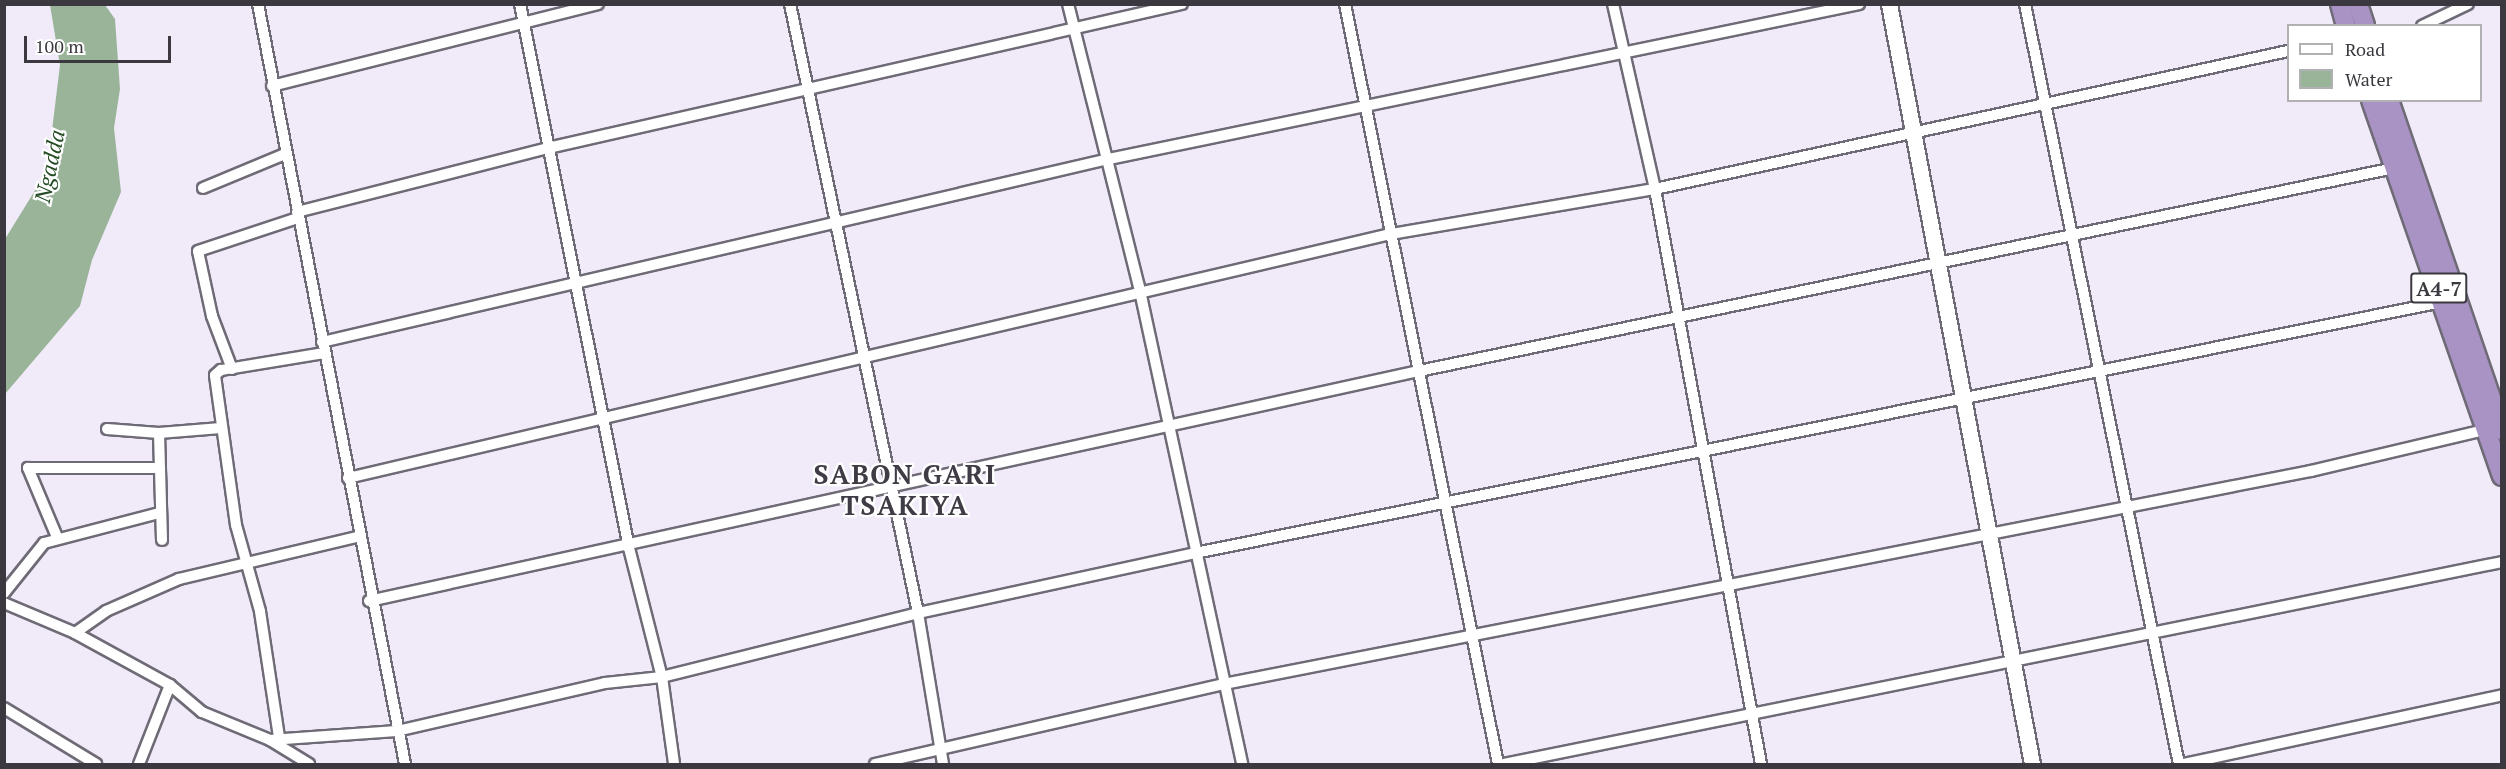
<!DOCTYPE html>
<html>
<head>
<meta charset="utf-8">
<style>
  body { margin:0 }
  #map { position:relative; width:2506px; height:769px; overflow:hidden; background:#f1ebf9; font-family:"PT Serif",serif }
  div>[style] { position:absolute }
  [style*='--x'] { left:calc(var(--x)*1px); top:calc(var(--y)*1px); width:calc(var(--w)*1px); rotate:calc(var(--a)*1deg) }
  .water>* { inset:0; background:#9ab499 }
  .roads { filter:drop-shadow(2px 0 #6f6b76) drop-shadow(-2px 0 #6f6b76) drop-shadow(0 2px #6f6b76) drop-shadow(0 -2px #6f6b76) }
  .minor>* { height:10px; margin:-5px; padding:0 5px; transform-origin:5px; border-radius:5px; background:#fff }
  .secondary>* { height:15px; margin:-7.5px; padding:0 7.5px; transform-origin:7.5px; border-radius:7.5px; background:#fff }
  .trunk>* { height:18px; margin:-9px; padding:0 9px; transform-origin:9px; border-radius:9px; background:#a893c4 }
  span { translate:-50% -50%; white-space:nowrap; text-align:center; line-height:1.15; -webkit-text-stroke:4.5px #fff; paint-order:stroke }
  .shield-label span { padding:2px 4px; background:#fff; border:2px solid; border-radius:4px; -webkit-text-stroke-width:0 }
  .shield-label { font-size:20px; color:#3b393f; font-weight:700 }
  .water-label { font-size:22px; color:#254c25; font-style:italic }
  .district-label { font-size:27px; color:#403c46; font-weight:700; letter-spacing:1.5px }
  .frame { position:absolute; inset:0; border:6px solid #3b393f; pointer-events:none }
  .legend { position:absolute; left:2287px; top:24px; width:195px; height:78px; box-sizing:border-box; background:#fff; border:2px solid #b1b0b2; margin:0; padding:8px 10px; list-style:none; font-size:18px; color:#3b393f }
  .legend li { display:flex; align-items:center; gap:12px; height:30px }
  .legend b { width:30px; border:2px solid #b1b0b2 }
  .scale { position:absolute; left:24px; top:36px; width:147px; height:27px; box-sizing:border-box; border:3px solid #3b393f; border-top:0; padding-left:8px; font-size:18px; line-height:21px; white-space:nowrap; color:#3b393f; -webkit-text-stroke:4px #fff; paint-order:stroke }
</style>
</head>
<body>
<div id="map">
  <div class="water">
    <i style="clip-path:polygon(50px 5px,105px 5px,115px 19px,120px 89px,114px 128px,121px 192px,92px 260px,80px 306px,5px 394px,5px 239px,47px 171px,60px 65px)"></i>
  </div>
  <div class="roads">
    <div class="minor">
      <i style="--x:258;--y:4;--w:774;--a:79.05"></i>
      <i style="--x:520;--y:4;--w:555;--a:78.67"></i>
      <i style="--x:629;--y:548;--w:133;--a:75.7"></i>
      <i style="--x:662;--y:677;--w:88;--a:82.1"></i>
      <i style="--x:790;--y:4;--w:622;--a:78.13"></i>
      <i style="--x:918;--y:613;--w:153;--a:80.6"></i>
      <i style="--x:1068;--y:4;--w:296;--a:75.9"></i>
      <i style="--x:1140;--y:291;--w:484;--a:77.8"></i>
      <i style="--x:1345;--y:4;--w:775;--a:78.62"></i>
      <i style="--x:1613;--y:4;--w:190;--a:77.2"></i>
      <i style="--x:1655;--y:189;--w:585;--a:79.55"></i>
      <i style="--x:2025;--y:4;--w:775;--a:78.55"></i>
      <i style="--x:2422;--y:26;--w:51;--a:-25.6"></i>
      <i style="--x:272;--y:86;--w:336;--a:-14.1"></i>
      <i style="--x:203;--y:188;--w:89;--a:-22.5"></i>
      <i style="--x:297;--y:212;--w:259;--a:-14.3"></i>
      <i style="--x:548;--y:148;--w:650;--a:-12.8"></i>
      <i style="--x:322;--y:342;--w:803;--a:-13.1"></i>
      <i style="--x:1104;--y:160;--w:771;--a:-11.67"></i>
      <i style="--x:232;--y:369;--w:57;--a:-110.7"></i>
      <i style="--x:212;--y:316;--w:66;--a:-102.2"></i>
      <i style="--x:198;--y:251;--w:105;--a:-18.3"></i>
      <i style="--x:107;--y:429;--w:52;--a:4.4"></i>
      <i style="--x:159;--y:433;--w:62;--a:-4.6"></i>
      <i style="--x:159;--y:433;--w:107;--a:88.4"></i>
      <i style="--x:348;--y:478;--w:1071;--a:-13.17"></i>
      <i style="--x:1391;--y:234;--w:268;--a:-9.7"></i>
      <i style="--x:1655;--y:189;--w:648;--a:-12.3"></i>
      <i style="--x:57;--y:537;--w:75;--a:-112.8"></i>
      <i style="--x:28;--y:468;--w:130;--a:0"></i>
      <i style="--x:4;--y:593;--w:64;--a:-51.3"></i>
      <i style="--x:44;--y:543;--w:119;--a:-14.6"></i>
      <i style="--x:369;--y:601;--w:1075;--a:-12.36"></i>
      <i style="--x:1419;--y:371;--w:1001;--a:-11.76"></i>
      <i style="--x:4;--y:603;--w:77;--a:22.9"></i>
      <i style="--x:75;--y:633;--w:108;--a:28.7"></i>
      <i style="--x:170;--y:685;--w:42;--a:40.2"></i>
      <i style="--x:202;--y:712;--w:74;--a:22.4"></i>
      <i style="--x:270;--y:740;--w:46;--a:31.6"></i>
      <i style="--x:75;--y:633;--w:38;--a:-35"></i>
      <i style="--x:106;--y:611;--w:80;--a:-23.7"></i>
      <i style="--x:179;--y:579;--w:183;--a:-13.3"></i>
      <i style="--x:4;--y:708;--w:108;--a:31.3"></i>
      <i style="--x:279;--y:737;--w:127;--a:-98.6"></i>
      <i style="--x:260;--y:611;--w:89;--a:-105.6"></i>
      <i style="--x:236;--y:525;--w:151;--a:-98"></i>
      <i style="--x:215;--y:375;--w:8;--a:-40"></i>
      <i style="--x:221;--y:370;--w:104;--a:-9.4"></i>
      <i style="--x:270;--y:740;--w:127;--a:-4.1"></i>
      <i style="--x:397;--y:731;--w:213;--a:-13"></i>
      <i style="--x:605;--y:683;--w:57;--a:-6"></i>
      <i style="--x:662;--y:677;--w:264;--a:-14"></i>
      <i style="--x:918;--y:613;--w:283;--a:-12.2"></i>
      <i style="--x:1195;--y:553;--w:1272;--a:-11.38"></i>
      <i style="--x:139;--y:764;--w:85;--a:-68.6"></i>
      <i style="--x:875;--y:764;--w:358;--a:-12.9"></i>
      <i style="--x:1224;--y:684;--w:1108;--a:-11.09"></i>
      <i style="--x:2311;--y:471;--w:178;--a:-13.3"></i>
      <i style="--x:1504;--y:764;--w:1018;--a:-11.44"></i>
      <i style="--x:2184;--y:764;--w:325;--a:-12.2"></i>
    </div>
    <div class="secondary">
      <i style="--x:1889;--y:4;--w:773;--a:79.34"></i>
    </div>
    <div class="trunk">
      <i style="--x:2340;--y:4;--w:23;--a:75"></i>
      <i style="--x:2358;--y:4;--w:23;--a:72"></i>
      <i style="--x:2371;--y:100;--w:398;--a:70.8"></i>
      <i style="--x:2389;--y:100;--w:349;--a:71.1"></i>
    </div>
  </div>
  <div class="shield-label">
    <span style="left:2439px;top:288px">A4-7</span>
  </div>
  <div class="water-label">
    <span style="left:49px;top:166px;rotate:-78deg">Ngadda</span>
  </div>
  <div class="district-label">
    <span style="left:905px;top:490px">SABON GARI<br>TSAKIYA</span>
  </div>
  <div class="frame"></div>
  <ul class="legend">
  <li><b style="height:8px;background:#fff"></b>Road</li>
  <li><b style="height:16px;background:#9ab499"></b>Water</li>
  </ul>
  <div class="scale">100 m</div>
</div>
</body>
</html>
